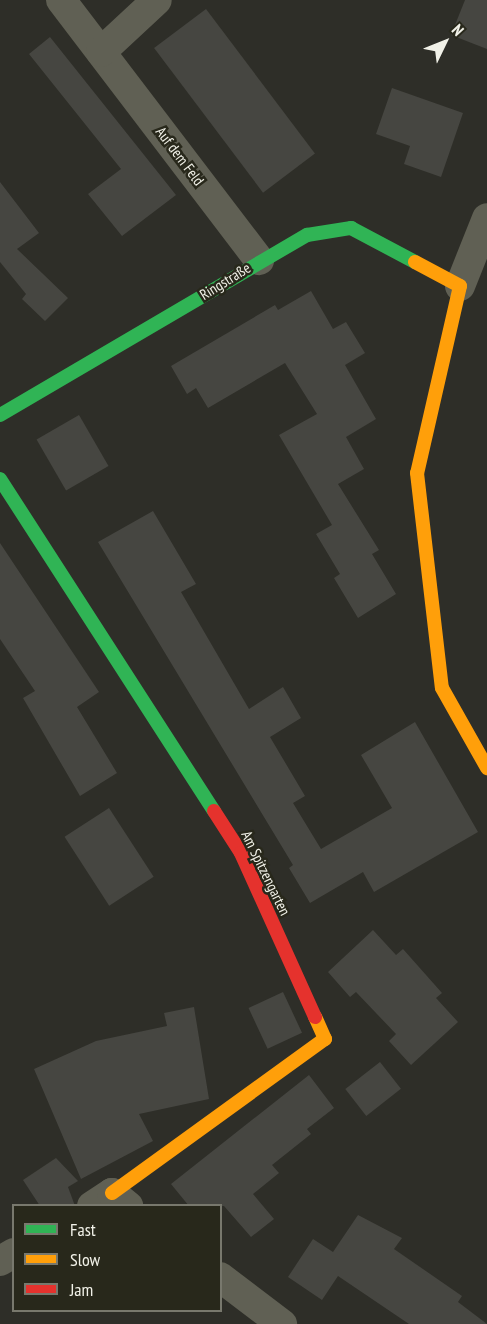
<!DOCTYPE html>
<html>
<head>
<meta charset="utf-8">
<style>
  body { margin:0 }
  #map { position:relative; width:487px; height:1324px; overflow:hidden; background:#2e2e28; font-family:"PT Sans Narrow",sans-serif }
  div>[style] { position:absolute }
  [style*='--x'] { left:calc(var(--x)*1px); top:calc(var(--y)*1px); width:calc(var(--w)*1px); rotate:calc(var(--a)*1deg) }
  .building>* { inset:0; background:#464641; transform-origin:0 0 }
  .street>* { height:30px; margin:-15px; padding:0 15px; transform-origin:15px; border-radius:15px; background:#606054 }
  .fast>* { height:14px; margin:-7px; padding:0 7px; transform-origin:7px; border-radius:7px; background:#30b455 }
  .slow>* { height:14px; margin:-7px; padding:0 7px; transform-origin:7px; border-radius:7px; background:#ff9f0a }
  .jam>* { height:14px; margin:-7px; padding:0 7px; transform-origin:7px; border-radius:7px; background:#e5322d }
  span { translate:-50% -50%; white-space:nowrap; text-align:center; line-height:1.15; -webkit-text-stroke:5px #28281b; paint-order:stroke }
  .street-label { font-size:15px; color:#f1f1e8 }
  .legend { position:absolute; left:12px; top:1204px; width:210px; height:108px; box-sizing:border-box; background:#28281b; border:2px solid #78786d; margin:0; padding:8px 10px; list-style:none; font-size:18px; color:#f1f1e8 }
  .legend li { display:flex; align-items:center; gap:12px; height:30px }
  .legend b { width:30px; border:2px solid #78786d }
  .north { position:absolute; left:415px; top:12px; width:60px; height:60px; -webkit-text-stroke:4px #28281b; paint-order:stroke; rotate:47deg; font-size:16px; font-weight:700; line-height:24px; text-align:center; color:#f1f1e8 }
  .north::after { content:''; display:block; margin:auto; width:21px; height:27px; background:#f1f1e8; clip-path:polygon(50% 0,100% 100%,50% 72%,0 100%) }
</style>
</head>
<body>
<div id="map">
  <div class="building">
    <i style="clip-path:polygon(465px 0,487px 0,487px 49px,451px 35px)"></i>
    <i style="left:206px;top:9px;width:181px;height:65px;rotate:53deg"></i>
    <i style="clip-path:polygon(50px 37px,176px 195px,122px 236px,88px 194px,121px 169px,29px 54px)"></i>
    <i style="clip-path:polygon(392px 88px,463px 113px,441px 177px,404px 164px,410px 146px,376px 134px)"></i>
    <i style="clip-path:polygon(0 182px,39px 233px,17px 249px,68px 298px,45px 321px,22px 299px,26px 294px,0 262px)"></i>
    <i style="clip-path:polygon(311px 291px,333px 329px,346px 322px,365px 353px,345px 365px,376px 419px,346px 437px,364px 469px,338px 484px,379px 550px,372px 554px,396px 594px,358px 618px,334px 578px,340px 574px,316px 534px,332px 525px,279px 435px,317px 414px,285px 363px,208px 408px,196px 388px,187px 394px,171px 366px,275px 305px,278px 310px)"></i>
    <i style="left:79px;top:415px;width:59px;height:49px;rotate:60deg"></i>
    <i style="clip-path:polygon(153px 511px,196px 584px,181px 592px,249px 709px,283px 687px,301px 718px,270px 737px,305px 796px,293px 803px,321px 849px,392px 808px,361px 755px,415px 722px,478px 832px,374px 892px,363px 872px,310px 903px,289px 868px,293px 865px,98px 542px)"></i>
    <i style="clip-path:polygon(0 543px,99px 692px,77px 707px,117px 773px,80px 796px,23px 698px,35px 691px,0 639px)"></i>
    <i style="left:109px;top:808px;width:82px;height:53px;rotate:57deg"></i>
    <i style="clip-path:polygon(373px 930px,396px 955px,403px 949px,442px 993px,436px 998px,458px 1022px,411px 1065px,389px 1041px,396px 1034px,356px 992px,350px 997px,328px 972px)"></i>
    <i style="left:283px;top:992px;width:45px;height:38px;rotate:65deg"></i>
    <i style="clip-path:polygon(194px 1007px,209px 1099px,139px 1114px,153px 1141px,81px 1179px,34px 1069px,96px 1041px,167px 1026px,164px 1013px)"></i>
    <i style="left:380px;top:1062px;width:34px;height:44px;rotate:52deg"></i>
    <i style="clip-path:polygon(309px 1075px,334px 1108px,307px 1129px,311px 1134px,272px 1165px,279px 1173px,253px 1194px,274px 1219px,251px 1237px,224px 1206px,189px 1206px,171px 1184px)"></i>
    <i style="clip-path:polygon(56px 1158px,78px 1181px,68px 1187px,75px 1206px,40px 1206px,23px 1180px)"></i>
    <i style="clip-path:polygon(358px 1215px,402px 1238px,394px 1249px,462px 1296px,458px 1302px,487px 1324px,409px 1324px,338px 1276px,322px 1300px,288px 1277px,313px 1239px,333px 1252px)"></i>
  </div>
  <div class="street">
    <i style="--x:61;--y:0;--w:327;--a:52.7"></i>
    <i style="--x:101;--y:52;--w:76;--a:-42.9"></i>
    <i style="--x:460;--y:286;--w:73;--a:-68.3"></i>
    <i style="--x:92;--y:1206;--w:24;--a:-33"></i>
    <i style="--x:112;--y:1193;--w:21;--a:39"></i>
    <i style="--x:0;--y:1261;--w:16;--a:-30"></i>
    <i style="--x:220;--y:1277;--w:78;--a:37.2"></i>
  </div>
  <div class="fast">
    <i style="--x:0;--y:415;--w:356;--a:-30.4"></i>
    <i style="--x:307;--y:235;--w:45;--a:-9"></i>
    <i style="--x:351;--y:228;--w:72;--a:28"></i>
    <i style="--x:0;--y:479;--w:395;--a:57.2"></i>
  </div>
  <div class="slow">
    <i style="--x:415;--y:262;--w:51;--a:28.1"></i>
    <i style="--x:460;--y:286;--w:192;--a:102.9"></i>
    <i style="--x:417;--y:473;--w:216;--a:83.4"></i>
    <i style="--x:442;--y:688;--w:92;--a:60.6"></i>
    <i style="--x:112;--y:1193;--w:263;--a:-35.9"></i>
    <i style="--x:325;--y:1039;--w:24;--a:-114"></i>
  </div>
  <div class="jam">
    <i style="--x:214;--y:811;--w:50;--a:57.3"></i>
    <i style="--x:241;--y:853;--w:180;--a:65.7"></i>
  </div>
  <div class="street-label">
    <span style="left:180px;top:156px;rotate:53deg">Auf dem Feld</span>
    <span style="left:225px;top:281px;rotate:-32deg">Ringstraße</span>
    <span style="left:266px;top:873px;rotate:64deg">Am Spitzengarten</span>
  </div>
  <ul class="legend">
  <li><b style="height:8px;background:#30b455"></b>Fast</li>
  <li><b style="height:8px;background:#ff9f0a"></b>Slow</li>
  <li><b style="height:8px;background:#e5322d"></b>Jam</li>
  </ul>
  <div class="north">N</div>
</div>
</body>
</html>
